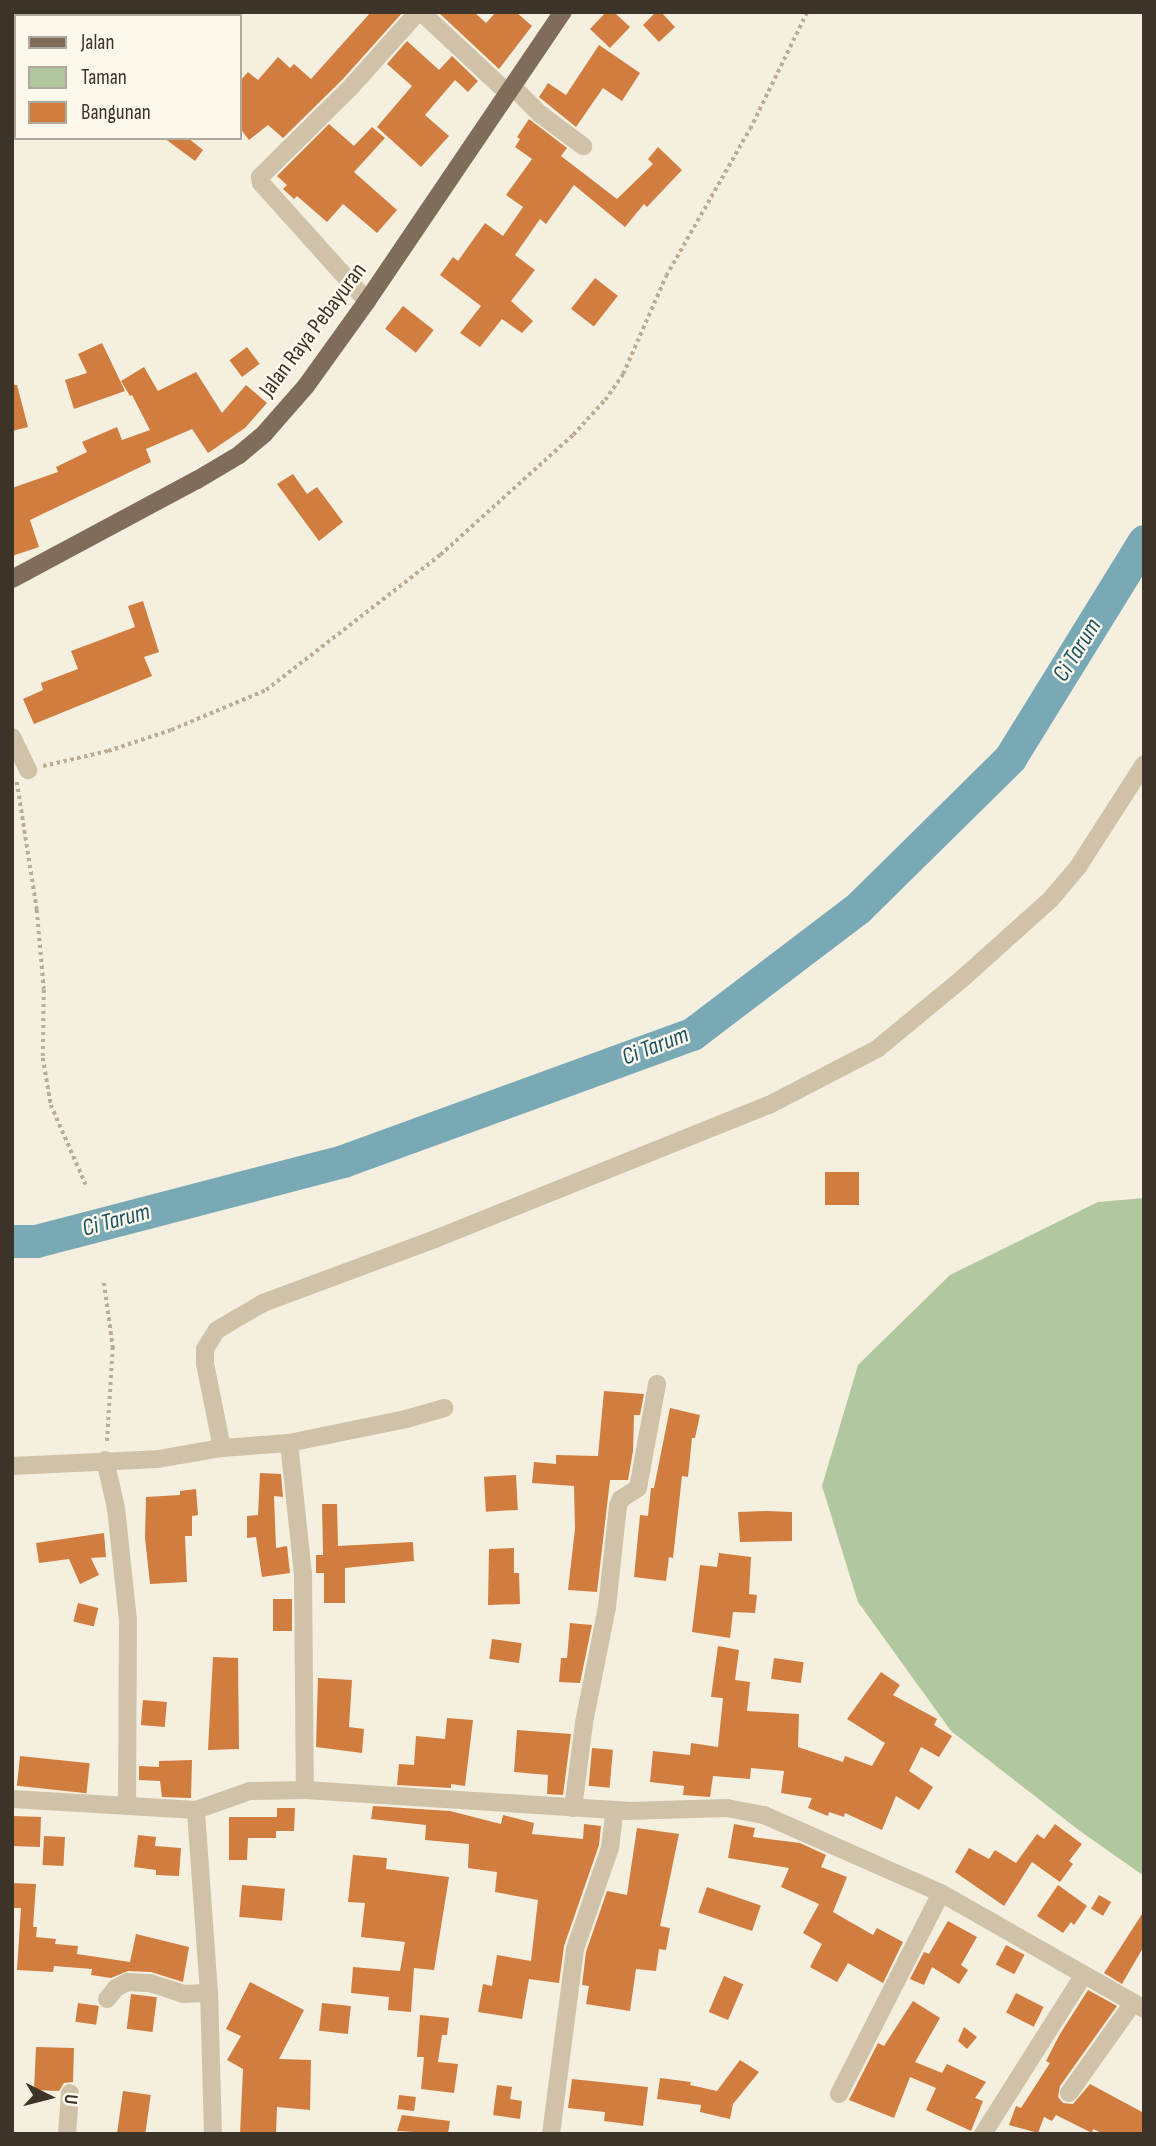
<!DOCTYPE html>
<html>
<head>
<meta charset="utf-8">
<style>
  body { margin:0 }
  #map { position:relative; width:1156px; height:2146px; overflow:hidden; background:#f5efdf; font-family:"Sofia Sans Condensed",sans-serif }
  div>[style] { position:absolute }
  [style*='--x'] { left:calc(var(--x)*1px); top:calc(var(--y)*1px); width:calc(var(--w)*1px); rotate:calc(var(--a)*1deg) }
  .green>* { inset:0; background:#b1c79d }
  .river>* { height:33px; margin:-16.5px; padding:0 16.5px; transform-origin:16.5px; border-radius:16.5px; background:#7aa9b6 }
  .building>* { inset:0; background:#d27d40; transform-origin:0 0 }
  .path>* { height:3.5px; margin-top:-1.75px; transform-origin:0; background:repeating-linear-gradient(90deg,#bcac93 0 3.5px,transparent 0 7px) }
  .minor>* { height:18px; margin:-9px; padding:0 9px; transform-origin:9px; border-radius:9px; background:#d0c1a9 }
  .major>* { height:18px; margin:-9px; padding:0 9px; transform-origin:9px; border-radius:9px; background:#7f6d59 }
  span { translate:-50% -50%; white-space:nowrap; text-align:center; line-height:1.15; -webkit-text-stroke:5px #fcf8ec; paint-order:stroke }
  .street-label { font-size:23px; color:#3c3329 }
  .water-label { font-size:24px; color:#1a5163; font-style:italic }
  .frame { position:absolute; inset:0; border:14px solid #3c3329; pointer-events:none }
  .legend { position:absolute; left:14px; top:14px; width:228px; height:126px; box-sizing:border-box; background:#fcf8ec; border:2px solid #afa99e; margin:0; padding:9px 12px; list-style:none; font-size:21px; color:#3c3329 }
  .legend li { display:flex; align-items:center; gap:14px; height:35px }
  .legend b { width:35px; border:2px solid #afa99e }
  .north { position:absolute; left:14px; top:2062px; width:70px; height:70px; -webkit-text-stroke:5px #fcf8ec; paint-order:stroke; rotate:96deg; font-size:19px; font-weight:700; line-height:28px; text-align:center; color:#3c3329 }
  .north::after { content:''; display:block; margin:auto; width:24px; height:32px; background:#3c3329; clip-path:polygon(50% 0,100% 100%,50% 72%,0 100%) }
</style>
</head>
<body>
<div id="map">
  <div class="green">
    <i style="clip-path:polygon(1144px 1198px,1144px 1876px,1080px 1831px,951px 1731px,858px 1602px,822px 1486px,858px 1365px,950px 1275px,1098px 1202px)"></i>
  </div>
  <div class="river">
    <i style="--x:12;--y:1241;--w:24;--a:0"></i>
    <i style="--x:36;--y:1241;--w:317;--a:-14.6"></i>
    <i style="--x:343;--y:1161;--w:371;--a:-20"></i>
    <i style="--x:692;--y:1034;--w:208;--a:-37.2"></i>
    <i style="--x:858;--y:908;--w:214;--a:-44.6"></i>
    <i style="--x:1010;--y:758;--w:255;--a:-58.3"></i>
  </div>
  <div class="building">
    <i style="clip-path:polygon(371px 12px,403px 12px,342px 80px,283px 138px,268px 125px,249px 140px,240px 128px,240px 81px,248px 72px,258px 80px,278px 57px,290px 68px,294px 64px,311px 79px)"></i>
    <i style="clip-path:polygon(438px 12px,474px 12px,486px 23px,496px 12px,516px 12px,532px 26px,499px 69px)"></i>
    <i style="clip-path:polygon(606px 12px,614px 12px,630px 27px,610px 48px,590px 29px)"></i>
    <i style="clip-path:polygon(656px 12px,661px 12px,675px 27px,659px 42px,643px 25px)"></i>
    <i style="clip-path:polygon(407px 41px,439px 70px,452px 56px,478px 81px,468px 92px,455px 80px,425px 115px,449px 136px,421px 167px,377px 127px,412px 86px,387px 64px)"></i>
    <i style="clip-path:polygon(599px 45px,640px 73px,622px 101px,603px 88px,576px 127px,539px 97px,548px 83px,566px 95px)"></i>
    <i style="clip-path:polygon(529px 119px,567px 148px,561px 156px,617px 199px,653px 164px,648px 159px,658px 147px,682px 170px,647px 207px,644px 204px,625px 227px,574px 185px,546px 224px,540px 219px,515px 255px,535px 270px,511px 301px,533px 321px,522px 333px,502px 319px,480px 347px,460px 333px,481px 306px,440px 275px,453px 257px,458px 261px,485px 223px,503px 236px,523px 207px,506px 195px,532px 159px,515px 147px,520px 139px,517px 137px)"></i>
    <i style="clip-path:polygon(329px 124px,354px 146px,372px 127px,385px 138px,354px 172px,397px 210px,377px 233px,343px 204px,327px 222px,297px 196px,294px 199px,283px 189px,287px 185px,277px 176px)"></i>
    <i style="clip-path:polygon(164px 138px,188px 138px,203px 150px,195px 161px)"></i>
    <i style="left:595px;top:278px;width:29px;height:39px;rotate:38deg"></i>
    <i style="left:403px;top:306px;width:39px;height:29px;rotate:38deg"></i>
    <i style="clip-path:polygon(102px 343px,125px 391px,74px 409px,65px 380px,87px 373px,78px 354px)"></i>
    <i style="left:247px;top:347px;width:21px;height:22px;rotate:53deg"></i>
    <i style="clip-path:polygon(144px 367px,158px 391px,196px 372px,222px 413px,246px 385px,267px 403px,245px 428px,208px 453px,192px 429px,146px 449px,151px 462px,30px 520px,39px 547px,12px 556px,12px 488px,58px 472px,56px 467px,87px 452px,82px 442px,117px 427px,122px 440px,150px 430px,132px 395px,130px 396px,121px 381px)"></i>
    <i style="clip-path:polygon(12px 385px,17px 385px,28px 427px,12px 431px)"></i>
    <i style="clip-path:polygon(293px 474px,307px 494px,317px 487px,343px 522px,319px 541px,277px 484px)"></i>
    <i style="clip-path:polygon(143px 601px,159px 652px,144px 657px,152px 676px,34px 724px,23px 699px,43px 690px,41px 683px,78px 669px,71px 651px,135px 627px,128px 606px)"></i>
    <i style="left:825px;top:1172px;width:34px;height:33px"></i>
    <i style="clip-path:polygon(604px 1391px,644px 1394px,640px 1415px,634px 1415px,633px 1451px,628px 1480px,610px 1480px,597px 1592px,568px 1590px,575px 1529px,574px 1486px,532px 1483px,534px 1462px,556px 1464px,556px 1455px,598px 1456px)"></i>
    <i style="clip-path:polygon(670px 1408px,700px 1415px,695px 1438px,692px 1438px,688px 1477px,682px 1476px,673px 1558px,669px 1557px,666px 1581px,634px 1577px,640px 1515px,648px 1516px,651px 1488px,654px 1488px)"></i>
    <i style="clip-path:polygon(260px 1473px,281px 1474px,283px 1497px,274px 1496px,276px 1548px,287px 1546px,290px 1573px,262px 1577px,256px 1537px,247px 1538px,247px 1516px,258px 1515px)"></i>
    <i style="left:516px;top:1475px;width:35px;height:32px;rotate:87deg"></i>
    <i style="clip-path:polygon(196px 1489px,198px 1515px,192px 1516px,192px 1536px,185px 1536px,187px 1582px,150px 1584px,145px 1538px,146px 1497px,180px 1495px,180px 1491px)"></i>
    <i style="clip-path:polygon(322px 1504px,337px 1504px,338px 1546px,413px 1542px,414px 1561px,345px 1568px,345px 1603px,324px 1603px,324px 1573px,316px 1573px,316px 1555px,323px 1555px)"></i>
    <i style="clip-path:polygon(767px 1511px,792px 1512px,792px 1541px,740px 1542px,738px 1512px)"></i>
    <i style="clip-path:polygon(104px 1533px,106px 1557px,91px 1558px,99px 1575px,80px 1584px,69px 1559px,39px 1563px,36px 1543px)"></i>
    <i style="clip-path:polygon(514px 1548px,514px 1573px,519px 1573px,520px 1604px,488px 1605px,489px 1549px)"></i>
    <i style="clip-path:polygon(719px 1553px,751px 1557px,749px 1594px,757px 1595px,755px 1613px,733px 1612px,730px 1638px,692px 1632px,700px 1565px,717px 1567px)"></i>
    <i style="left:273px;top:1599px;width:19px;height:32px"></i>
    <i style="left:78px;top:1603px;width:21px;height:19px;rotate:14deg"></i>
    <i style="clip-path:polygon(570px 1623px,592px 1625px,580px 1683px,559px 1682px,561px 1658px,567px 1658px)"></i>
    <i style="left:492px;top:1639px;width:30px;height:20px;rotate:8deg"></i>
    <i style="clip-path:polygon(718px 1646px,739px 1650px,735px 1680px,750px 1682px,747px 1711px,799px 1714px,798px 1747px,843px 1762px,845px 1756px,872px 1766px,885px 1743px,847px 1719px,881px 1672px,900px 1685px,893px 1695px,937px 1719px,934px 1725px,952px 1736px,939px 1757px,921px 1747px,909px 1771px,933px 1787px,919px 1810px,896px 1796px,882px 1830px,845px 1813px,844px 1817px,829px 1812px,828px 1816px,808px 1808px,812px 1798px,781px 1793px,784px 1771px,751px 1768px,750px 1779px,713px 1776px,710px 1797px,683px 1795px,684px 1786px,650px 1782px,653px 1751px,690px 1755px,691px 1743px,718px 1747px,723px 1698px,711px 1697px)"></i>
    <i style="clip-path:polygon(213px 1657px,238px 1658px,239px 1749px,208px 1750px)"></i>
    <i style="left:774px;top:1658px;width:30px;height:21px;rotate:8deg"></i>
    <i style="clip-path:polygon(318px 1678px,352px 1680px,349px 1727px,364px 1729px,362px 1753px,316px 1747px)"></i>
    <i style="left:143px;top:1700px;width:24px;height:25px;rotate:5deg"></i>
    <i style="clip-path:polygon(447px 1718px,473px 1720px,465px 1786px,451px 1784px,451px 1788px,397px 1785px,399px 1764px,414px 1765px,416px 1736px,445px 1739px)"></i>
    <i style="clip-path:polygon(517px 1730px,571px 1734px,563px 1795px,547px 1794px,548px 1775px,514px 1772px)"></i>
    <i style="left:592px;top:1748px;width:21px;height:38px;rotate:5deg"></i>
    <i style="left:20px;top:1756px;width:70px;height:30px;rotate:6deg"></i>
    <i style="clip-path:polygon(192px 1760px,191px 1798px,162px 1797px,160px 1781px,139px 1780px,139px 1766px,159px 1767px,159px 1761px)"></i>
    <i style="clip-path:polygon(373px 1806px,450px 1811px,501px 1824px,503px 1815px,534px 1823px,532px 1834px,583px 1839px,584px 1824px,601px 1826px,599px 1845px,564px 1946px,559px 1983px,529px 1979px,522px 2019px,478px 2012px,483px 1984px,492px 1986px,497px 1955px,531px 1961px,538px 1900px,495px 1892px,497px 1872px,468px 1868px,469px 1844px,425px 1840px,426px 1825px,371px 1819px)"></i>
    <i style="clip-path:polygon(277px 1808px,295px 1808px,294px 1831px,276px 1831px,276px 1838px,248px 1838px,247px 1860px,229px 1860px,229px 1817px,277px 1817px)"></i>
    <i style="left:12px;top:1816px;width:29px;height:30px;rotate:2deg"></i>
    <i style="clip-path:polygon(734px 1824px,755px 1828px,753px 1837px,800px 1843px,826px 1855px,821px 1867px,847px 1877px,833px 1912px,873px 1935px,877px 1928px,903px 1942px,883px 1983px,848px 1963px,837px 1982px,810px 1967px,822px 1944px,803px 1933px,819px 1904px,781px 1887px,789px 1868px,728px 1858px)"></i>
    <i style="clip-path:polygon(1055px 1824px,1082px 1844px,1069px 1861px,1073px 1864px,1060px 1882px,1032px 1862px,1004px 1906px,955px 1872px,969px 1848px,989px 1859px,995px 1850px,1016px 1863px,1037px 1834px,1044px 1839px)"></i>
    <i style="clip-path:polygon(637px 1828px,679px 1834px,660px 1926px,670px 1928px,666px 1950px,659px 1949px,656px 1971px,636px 1969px,630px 2011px,586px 2004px,589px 1986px,582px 1985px,586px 1952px,607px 1891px,627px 1895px)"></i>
    <i style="clip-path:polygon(138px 1835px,156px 1837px,155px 1846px,181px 1848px,179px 1876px,156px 1875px,156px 1870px,134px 1867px)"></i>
    <i style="left:44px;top:1836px;width:21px;height:29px;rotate:3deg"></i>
    <i style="clip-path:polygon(353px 1855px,387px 1858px,386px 1869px,449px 1877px,434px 1970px,414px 1968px,411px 2012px,388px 2010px,389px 1997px,351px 1993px,353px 1967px,400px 1971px,405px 1942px,361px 1937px,365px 1903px,348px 1902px)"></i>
    <i style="clip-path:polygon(12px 1883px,36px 1884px,33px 1927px,37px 1927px,36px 1937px,56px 1939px,55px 1944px,78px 1946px,77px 1954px,130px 1962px,136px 1934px,189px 1947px,183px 1982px,151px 1972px,128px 1971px,111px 1978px,91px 1975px,92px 1969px,54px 1966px,53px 1972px,17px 1970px,21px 1908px,12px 1908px)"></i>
    <i style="left:242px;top:1885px;width:43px;height:32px;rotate:5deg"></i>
    <i style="clip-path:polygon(1058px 1885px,1087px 1906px,1074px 1925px,1071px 1922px,1063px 1933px,1037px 1916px)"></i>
    <i style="left:707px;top:1887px;width:57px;height:27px;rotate:19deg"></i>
    <i style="left:1099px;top:1895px;width:14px;height:16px;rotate:30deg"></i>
    <i style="clip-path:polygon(1144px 1911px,1144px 1946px,1122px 1984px,1104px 1973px)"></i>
    <i style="clip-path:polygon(948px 1921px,977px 1937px,961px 1965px,968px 1970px,959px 1984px,932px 1967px,924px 1985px,910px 1979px,924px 1952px,929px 1954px)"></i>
    <i style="left:1006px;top:1945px;width:21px;height:22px;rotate:28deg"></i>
    <i style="left:724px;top:1976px;width:21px;height:39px;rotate:23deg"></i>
    <i style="clip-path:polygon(250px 1982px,304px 2010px,279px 2059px,311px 2060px,310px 2110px,277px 2107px,276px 2134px,240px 2134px,243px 2069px,227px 2060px,241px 2036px,226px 2029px)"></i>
    <i style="clip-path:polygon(1088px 1990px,1117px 2006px,1060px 2086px,1058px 2097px,1063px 2103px,1073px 2104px,1090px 2084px,1144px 2113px,1144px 2134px,1104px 2134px,1093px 2129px,1092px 2133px,1056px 2115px,1052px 2121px,1044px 2117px,1038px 2133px,1009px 2125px,1016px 2106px,1021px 2108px,1050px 2063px,1046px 2061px,1060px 2034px)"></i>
    <i style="left:1016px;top:1993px;width:31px;height:22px;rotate:27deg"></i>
    <i style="left:131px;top:1994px;width:26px;height:35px;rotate:7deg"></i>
    <i style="clip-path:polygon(913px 2001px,940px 2018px,915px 2062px,942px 2073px,947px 2064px,986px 2082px,975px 2098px,983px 2101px,971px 2131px,926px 2110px,936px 2088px,910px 2077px,894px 2118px,849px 2100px,878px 2043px,884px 2046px)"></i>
    <i style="left:78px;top:2003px;width:21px;height:19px;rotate:8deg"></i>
    <i style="left:322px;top:2003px;width:29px;height:28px;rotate:6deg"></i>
    <i style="clip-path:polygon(420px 2015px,449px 2018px,447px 2035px,442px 2035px,438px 2062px,458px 2064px,454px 2093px,421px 2089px,424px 2057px,417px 2057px)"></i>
    <i style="clip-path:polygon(964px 2027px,977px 2037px,967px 2049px,958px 2041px)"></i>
    <i style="clip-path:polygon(36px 2047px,74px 2048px,73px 2082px,64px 2083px,59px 2091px,34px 2090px)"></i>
    <i style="clip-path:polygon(740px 2060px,759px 2072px,733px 2104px,730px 2119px,700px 2112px,701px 2105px,657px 2099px,660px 2078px,691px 2082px,690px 2085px,717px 2091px)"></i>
    <i style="clip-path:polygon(572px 2079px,648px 2087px,643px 2126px,604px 2121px,605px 2112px,568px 2108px)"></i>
    <i style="clip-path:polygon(497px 2085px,512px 2087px,510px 2099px,522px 2101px,520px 2119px,493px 2115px)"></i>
    <i style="left:123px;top:2091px;width:28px;height:43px;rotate:8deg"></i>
    <i style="left:399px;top:2095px;width:17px;height:14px;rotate:7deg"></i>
    <i style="clip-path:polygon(402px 2115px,450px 2121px,448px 2134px,397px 2131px)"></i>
  </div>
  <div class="path">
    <i style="--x:43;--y:766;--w:67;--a:-13"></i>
    <i style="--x:108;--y:751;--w:66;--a:-18.4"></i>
    <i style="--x:171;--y:730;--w:103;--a:-22.8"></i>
    <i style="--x:266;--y:690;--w:220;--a:-37.8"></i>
    <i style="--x:440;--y:555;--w:179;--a:-42.1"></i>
    <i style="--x:573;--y:435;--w:47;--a:-47.6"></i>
    <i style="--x:605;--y:400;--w:32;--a:-55"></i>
    <i style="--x:623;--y:374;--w:107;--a:-66.3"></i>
    <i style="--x:666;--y:276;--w:169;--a:-60.3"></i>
    <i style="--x:750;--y:129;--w:130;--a:-64"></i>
    <i style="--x:17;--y:782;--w:130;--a:81.1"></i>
    <i style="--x:37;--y:910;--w:80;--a:85"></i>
    <i style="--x:44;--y:990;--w:68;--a:90.8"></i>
    <i style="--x:43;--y:1058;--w:48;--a:80.3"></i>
    <i style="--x:51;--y:1105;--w:87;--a:66.4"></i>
    <i style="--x:104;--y:1283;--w:65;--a:82"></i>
    <i style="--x:113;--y:1347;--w:98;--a:93.5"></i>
  </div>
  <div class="minor">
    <i style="--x:421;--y:12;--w:119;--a:43"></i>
    <i style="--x:512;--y:86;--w:40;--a:45"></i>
    <i style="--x:540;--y:114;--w:54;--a:36.7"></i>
    <i style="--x:367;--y:301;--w:159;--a:-131.9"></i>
    <i style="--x:261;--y:183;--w:6;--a:-99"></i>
    <i style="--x:260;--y:177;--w:127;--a:-44.7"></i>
    <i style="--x:350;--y:88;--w:102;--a:-48.2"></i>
    <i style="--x:12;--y:737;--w:37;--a:64"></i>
    <i style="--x:289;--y:1443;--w:131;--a:83.9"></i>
    <i style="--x:303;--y:1573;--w:217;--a:89.5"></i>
    <i style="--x:222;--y:1448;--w:86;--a:-101.4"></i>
    <i style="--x:205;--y:1364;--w:15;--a:-90"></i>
    <i style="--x:205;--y:1349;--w:22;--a:-58"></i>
    <i style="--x:217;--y:1330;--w:53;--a:-30.4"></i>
    <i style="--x:263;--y:1303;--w:184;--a:-20.4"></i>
    <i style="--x:435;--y:1239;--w:360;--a:-21.9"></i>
    <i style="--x:769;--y:1105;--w:122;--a:-27.4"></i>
    <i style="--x:877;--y:1049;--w:112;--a:-39.5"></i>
    <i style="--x:963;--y:978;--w:117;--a:-41.9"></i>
    <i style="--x:1050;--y:900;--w:43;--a:-49.7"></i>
    <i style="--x:1078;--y:867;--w:122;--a:-57.3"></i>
    <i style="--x:105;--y:1460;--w:49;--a:77.1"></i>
    <i style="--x:116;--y:1508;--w:113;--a:83.9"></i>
    <i style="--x:128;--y:1620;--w:186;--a:90.3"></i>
    <i style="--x:12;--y:1466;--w:146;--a:-2.7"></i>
    <i style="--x:158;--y:1459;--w:65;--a:-9.8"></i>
    <i style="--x:222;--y:1448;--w:67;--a:-4.3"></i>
    <i style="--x:289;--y:1443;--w:119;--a:-11.6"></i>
    <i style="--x:406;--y:1419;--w:40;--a:-16"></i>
    <i style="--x:12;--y:1799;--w:184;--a:3.4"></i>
    <i style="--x:573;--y:1808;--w:86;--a:-82.6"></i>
    <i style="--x:584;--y:1723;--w:118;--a:-78.8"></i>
    <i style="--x:607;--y:1607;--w:102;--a:-83.8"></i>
    <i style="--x:618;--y:1506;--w:8;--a:-67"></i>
    <i style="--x:621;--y:1499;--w:20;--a:-33"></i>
    <i style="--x:638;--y:1488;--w:106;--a:-79.6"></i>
    <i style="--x:107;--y:1999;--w:14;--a:-51"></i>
    <i style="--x:116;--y:1988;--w:13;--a:-27"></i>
    <i style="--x:128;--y:1982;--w:22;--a:3"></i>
    <i style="--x:150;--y:1983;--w:35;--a:18"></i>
    <i style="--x:183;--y:1994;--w:26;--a:-2"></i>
    <i style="--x:1069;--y:2093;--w:110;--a:-54.6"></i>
    <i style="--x:839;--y:2094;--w:225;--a:-63.1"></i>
    <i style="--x:67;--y:2134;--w:41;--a:-85.8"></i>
    <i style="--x:213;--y:2134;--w:141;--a:-91.6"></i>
    <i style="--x:209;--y:1993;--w:183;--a:-94.1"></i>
    <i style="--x:196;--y:1810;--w:57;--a:-19.4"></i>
    <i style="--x:250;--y:1791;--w:55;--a:-1"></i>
    <i style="--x:305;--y:1790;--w:323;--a:3.7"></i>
    <i style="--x:627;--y:1811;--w:100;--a:-1.7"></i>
    <i style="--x:727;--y:1808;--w:38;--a:11"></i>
    <i style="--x:764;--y:1815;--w:193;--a:23.8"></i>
    <i style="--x:941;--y:1893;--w:234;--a:29.7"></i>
    <i style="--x:551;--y:2134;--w:187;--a:-82.6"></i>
    <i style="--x:575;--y:1949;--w:107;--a:-70.9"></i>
    <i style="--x:610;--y:1848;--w:38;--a:-83"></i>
    <i style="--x:983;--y:2134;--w:187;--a:-57.7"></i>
  </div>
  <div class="major">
    <i style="--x:12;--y:579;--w:210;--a:-28.2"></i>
    <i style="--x:197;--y:480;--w:49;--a:-30.8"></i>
    <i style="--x:239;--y:455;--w:33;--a:-40"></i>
    <i style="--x:264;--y:434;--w:64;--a:-48.8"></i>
    <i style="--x:306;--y:386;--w:105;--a:-54.3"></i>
    <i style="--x:367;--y:301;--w:349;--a:-55.9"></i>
  </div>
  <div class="street-label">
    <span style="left:313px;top:330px;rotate:-53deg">Jalan Raya Pebayuran</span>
  </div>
  <div class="water-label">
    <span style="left:1077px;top:650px;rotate:-58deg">Ci Tarum</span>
    <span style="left:655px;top:1046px;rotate:-21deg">Ci Tarum</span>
    <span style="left:116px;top:1220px;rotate:-15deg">Ci Tarum</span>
  </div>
  <div class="frame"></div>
  <ul class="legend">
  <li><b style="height:9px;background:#7f6d59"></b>Jalan</li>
  <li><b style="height:19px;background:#b1c79d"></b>Taman</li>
  <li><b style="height:19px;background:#d27d40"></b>Bangunan</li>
  </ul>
  <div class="north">U</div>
</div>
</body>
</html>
